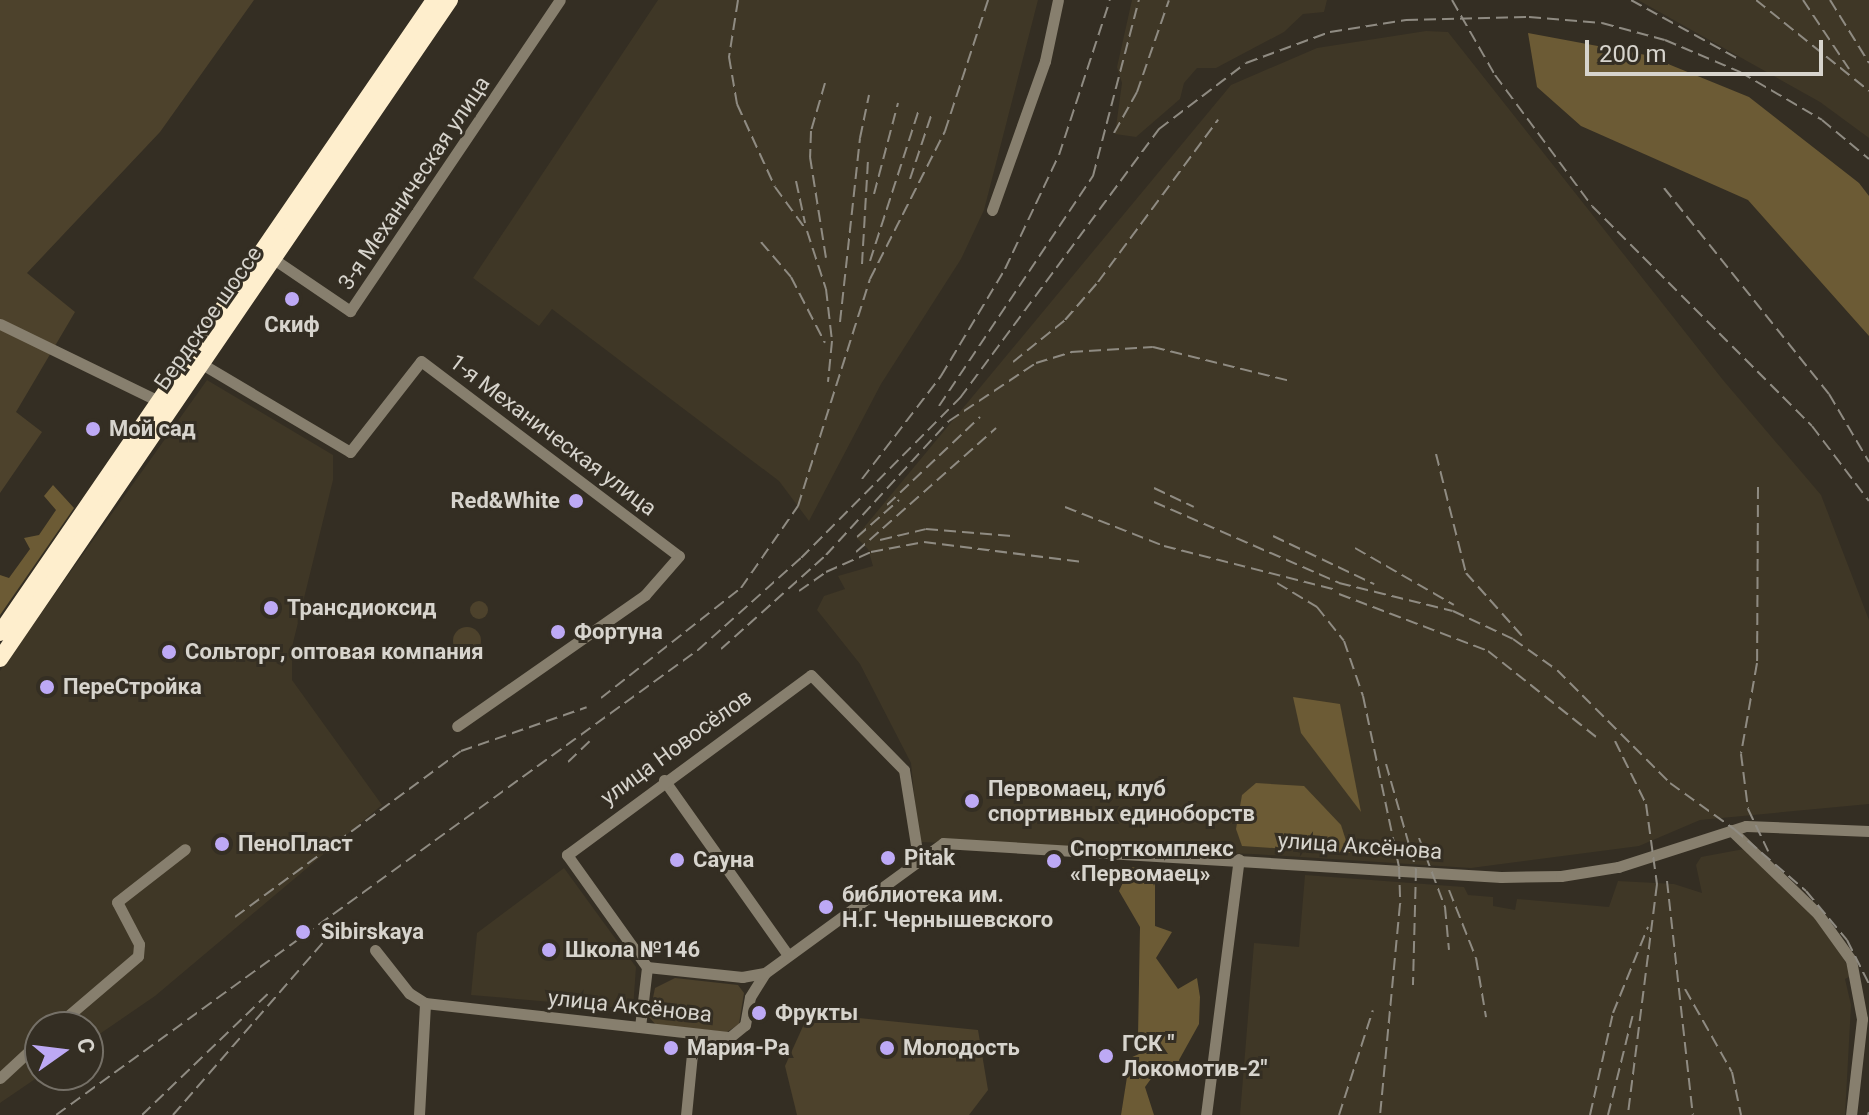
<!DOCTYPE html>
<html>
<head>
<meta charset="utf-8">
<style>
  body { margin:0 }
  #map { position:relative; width:1869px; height:1115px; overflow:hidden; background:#342e23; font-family:Roboto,sans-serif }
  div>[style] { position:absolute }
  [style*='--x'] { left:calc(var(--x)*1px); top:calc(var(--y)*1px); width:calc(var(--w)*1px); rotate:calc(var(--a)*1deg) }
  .built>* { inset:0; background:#3f3726 }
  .green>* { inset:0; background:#4d422c }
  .round { border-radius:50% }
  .forest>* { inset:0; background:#6c5b35 }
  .minor>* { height:11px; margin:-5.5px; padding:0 5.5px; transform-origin:5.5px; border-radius:5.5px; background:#877f6e }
  .highway>* { height:16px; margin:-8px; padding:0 8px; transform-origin:8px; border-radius:8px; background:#feeecd }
  .rail>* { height:2px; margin-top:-1px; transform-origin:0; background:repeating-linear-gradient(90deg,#8f8b82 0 12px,transparent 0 18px) }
  .dots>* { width:22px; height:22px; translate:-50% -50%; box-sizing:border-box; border:4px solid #342e23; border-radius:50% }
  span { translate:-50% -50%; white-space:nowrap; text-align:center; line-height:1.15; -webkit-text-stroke:6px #342e23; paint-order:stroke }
  .street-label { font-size:22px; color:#d7d4cd }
  .poi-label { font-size:22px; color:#d7d4cd; font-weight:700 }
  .left { translate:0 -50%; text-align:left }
  .right { translate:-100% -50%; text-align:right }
  .north { position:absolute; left:24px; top:1011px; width:80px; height:80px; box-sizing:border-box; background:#342e23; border:2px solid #757067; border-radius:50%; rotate:76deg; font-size:22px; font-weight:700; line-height:32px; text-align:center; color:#d7d4cd }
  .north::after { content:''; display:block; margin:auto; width:28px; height:36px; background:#bda9f5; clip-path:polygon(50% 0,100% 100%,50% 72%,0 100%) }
  .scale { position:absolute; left:1585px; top:40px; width:238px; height:36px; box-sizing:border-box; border:4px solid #d7d4cd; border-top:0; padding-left:10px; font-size:24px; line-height:28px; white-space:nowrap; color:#d7d4cd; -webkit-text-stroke:6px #342e23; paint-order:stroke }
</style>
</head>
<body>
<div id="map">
  <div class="built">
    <i style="clip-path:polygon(658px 0,1038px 0,984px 210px,961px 259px,881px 384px,809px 521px,779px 481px,552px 309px,539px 326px,473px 278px)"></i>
    <i style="clip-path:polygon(1132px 0,1327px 0,1324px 12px,1303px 14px,1284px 32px,1216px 68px,1197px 68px,1184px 83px,1180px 99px,1136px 137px,1115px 134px,1122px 83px,1117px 67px)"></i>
    <i style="clip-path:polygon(1638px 0,1869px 0,1869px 138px,1820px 102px)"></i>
    <i style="clip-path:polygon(1426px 31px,1448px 32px,1723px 380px,1821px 495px,1869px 620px,1869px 804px,1700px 820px,1639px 846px,1471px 868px,1253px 854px,919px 842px,911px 763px,860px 664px,817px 610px,824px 596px,845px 589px,838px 576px,873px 566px,868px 549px,856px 537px,1231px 85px,1317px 48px)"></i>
    <i style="clip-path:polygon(207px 380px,333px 455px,333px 480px,292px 647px,292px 680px,382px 805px,155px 996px,88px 1042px,88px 1027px,40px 1027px,41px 1075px,0 1103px,0 671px)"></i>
    <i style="clip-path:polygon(1744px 849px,1824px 926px,1853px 975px,1845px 979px,1851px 1005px,1845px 1115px,1240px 1115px,1254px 943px,1299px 947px,1305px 875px,1464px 887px,1468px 895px,1493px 897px,1493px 906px,1515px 910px,1517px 899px,1609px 907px,1618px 881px,1674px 884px,1702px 893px,1696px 865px,1701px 857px)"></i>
    <i style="clip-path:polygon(564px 868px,636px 967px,633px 1009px,471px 995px,477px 933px)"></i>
  </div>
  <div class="green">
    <i style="clip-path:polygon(0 0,254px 0,160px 132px,27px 273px,75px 312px,16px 412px,42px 432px,0 493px)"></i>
    <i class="round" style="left:470px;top:601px;width:18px;height:18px"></i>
    <i class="round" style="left:453px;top:627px;width:28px;height:28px"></i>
    <i style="clip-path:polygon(675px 978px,738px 985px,744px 993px,739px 1024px,727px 1032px,656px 1025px,649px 1017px,655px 988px)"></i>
    <i style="clip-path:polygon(809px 1013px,978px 1030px,988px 1090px,969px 1115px,797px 1115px,785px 1066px)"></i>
  </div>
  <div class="forest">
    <i style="clip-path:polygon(1528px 33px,1646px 55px,1749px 97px,1859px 183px,1869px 196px,1869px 336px,1748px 200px,1581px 126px,1537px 87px)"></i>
    <i style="clip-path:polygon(53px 485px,74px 508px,0 615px,0 575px,9px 578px,30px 549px,24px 538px,39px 535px,56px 510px,44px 496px)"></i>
    <i style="clip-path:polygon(1293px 697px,1340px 704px,1361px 812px,1301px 733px)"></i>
    <i style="clip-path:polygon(1256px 783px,1304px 786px,1341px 825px,1350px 853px,1242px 846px,1236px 829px,1242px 795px)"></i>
    <i style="clip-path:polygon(1130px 867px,1155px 870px,1155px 926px,1172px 932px,1156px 958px,1178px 989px,1197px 978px,1200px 997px,1199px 1024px,1179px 1060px,1184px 1074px,1153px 1076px,1145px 1087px,1154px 1115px,1121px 1115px,1130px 1058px,1148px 1050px,1138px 1037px,1140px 927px,1119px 891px)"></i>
  </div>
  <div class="minor">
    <i style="--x:992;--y:210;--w:158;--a:-70.4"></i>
    <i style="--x:1045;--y:61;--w:62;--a:-78"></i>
    <i style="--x:275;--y:260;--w:91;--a:34.2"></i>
    <i style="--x:350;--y:311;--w:375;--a:-56"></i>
    <i style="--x:0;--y:324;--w:183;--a:25.9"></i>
    <i style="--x:197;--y:361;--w:178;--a:30.7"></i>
    <i style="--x:350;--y:452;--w:115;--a:-52"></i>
    <i style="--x:421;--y:361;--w:323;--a:37.1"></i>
    <i style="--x:679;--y:556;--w:52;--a:131.1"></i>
    <i style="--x:645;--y:595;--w:229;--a:145.1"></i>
    <i style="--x:664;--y:780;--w:213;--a:54.7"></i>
    <i style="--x:1731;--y:830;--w:121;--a:44"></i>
    <i style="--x:1818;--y:914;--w:57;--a:54.3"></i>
    <i style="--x:1851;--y:960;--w:60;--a:79.4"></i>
    <i style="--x:1862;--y:1019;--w:97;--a:96.5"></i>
    <i style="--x:375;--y:950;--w:55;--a:51.7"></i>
    <i style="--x:409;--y:993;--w:19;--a:32"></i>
    <i style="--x:425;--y:1003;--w:307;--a:6.4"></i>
    <i style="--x:730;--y:1037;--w:19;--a:-39"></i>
    <i style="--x:745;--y:1025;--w:28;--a:-80"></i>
    <i style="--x:750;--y:997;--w:28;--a:-58"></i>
    <i style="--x:765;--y:973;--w:220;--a:-36.1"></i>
    <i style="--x:943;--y:843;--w:559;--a:3.49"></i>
    <i style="--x:1501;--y:877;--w:60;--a:-1"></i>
    <i style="--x:1561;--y:876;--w:58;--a:-9"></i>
    <i style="--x:1618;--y:867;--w:134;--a:-17.8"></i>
    <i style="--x:1746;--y:826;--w:123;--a:2.3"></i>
    <i style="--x:647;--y:967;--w:138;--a:-125.5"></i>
    <i style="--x:567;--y:855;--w:303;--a:-36.4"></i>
    <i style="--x:811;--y:675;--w:133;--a:45.6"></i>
    <i style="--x:904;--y:770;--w:88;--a:80.9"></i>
    <i style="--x:55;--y:1027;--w:109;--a:-40.5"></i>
    <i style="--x:138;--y:956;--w:12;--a:-85"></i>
    <i style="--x:139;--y:944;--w:47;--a:-117.6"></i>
    <i style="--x:117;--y:902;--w:86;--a:-37.9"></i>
    <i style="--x:640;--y:1027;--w:60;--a:-83.3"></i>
    <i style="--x:647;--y:967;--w:96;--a:6"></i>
    <i style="--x:742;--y:977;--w:23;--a:-10"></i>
    <i style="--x:0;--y:1078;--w:54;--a:-42.8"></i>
    <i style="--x:419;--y:1115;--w:112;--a:-86.9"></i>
    <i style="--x:686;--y:1115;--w:81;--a:-84.4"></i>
    <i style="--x:1206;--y:1115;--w:258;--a:-82.7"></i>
  </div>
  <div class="highway">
    <i style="--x:0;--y:633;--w:767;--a:-55.56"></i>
    <i style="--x:0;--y:659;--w:798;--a:-55.67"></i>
  </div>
  <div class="rail">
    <i style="--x:738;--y:0;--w:58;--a:99"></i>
    <i style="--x:729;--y:57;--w:48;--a:80.3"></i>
    <i style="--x:737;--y:104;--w:91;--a:65.4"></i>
    <i style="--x:775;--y:187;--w:54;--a:54"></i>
    <i style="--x:807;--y:231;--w:61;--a:71.9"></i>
    <i style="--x:826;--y:289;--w:52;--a:83.4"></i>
    <i style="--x:832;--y:341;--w:41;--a:95.6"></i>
    <i style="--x:1452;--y:0;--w:86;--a:60.2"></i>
    <i style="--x:1495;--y:75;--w:163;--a:53.5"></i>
    <i style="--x:1592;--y:206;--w:311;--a:45"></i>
    <i style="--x:1812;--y:426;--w:94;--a:52.8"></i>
    <i style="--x:1631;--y:0;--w:124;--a:28.8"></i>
    <i style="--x:1756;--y:0;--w:145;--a:38.8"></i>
    <i style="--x:1803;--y:0;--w:83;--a:56.3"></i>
    <i style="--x:1830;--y:0;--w:74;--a:58.2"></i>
    <i style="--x:825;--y:83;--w:50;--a:106.3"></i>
    <i style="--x:811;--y:131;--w:26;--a:92"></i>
    <i style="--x:810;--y:157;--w:102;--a:81"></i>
    <i style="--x:1114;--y:133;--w:47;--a:-60.7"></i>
    <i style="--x:1137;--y:92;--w:97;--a:-70.8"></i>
    <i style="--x:910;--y:179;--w:70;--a:-71.6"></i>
    <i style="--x:796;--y:181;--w:43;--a:77.9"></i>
    <i style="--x:1664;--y:188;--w:264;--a:51.3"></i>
    <i style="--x:1829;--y:394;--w:79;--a:59.5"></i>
    <i style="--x:874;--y:194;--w:94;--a:-75.2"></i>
    <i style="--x:761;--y:242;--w:46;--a:49.4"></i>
    <i style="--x:791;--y:277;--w:74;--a:62.7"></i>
    <i style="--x:870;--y:261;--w:160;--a:-72.1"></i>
    <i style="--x:862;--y:264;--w:104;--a:-86.7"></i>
    <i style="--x:840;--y:322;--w:185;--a:-83.8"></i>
    <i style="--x:860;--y:138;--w:44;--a:-78.2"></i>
    <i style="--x:1013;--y:362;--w:67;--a:-38.9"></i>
    <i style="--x:1065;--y:320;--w:50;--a:-49"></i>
    <i style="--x:1098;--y:282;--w:202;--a:-53.5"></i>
    <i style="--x:939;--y:406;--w:277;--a:-56.2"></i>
    <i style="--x:1093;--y:176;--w:182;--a:-75.4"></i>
    <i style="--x:1436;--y:454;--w:123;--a:75.9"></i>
    <i style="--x:1466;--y:573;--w:86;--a:48.3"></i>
    <i style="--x:862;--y:479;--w:130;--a:-52.5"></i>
    <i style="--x:941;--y:376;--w:125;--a:-59.1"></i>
    <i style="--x:1005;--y:269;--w:126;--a:-64.7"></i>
    <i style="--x:1059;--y:155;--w:163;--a:-71.8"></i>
    <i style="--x:1758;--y:487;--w:176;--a:90.3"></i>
    <i style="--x:1757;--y:663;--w:92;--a:100"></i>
    <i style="--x:1741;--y:754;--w:55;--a:82.7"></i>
    <i style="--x:1748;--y:809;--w:47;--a:64.5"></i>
    <i style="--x:1154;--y:488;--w:44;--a:25.4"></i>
    <i style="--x:1154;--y:502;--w:202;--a:23.6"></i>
    <i style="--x:1339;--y:583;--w:117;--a:13.8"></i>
    <i style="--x:1453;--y:611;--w:66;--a:25"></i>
    <i style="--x:1513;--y:639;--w:54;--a:35.2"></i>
    <i style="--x:1557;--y:670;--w:160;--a:45"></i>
    <i style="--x:1670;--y:783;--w:79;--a:35.7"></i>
    <i style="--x:1734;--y:829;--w:95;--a:40.7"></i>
    <i style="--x:1806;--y:891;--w:64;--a:50.1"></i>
    <i style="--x:1847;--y:940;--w:49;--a:63.4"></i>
    <i style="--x:887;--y:505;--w:128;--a:-43.4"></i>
    <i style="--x:1065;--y:507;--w:106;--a:21.5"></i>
    <i style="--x:1164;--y:546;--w:179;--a:14.3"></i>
    <i style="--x:1273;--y:536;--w:112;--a:25.4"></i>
    <i style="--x:857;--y:537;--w:56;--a:-41.4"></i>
    <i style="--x:880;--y:540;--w:47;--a:-13.4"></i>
    <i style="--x:926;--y:529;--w:86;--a:4.7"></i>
    <i style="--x:1355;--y:548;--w:114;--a:29.9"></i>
    <i style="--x:856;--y:552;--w:187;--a:-41.5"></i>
    <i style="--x:1277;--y:583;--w:47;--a:31"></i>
    <i style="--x:1317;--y:607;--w:43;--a:51.5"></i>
    <i style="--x:1344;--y:641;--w:58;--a:70.9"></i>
    <i style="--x:1363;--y:696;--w:175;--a:78.1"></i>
    <i style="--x:1399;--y:867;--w:37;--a:88"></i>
    <i style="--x:1400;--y:904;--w:212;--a:95.4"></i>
    <i style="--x:799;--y:591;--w:33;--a:-35"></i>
    <i style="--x:826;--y:572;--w:49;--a:-24"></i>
    <i style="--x:871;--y:552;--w:54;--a:-10.7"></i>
    <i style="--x:924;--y:542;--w:160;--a:7.2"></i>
    <i style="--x:1339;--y:594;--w:160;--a:20.9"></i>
    <i style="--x:1488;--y:651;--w:138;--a:38.5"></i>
    <i style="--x:721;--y:649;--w:141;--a:-41.8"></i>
    <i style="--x:826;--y:555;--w:182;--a:-47.5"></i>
    <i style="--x:949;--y:421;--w:105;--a:-33.7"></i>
    <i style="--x:1036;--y:363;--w:37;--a:-17"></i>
    <i style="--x:1071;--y:352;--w:82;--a:-3.5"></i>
    <i style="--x:1153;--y:347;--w:141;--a:13.9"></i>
    <i style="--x:601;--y:698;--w:178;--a:-38.2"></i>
    <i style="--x:741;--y:588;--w:100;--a:-55.2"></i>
    <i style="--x:798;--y:506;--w:238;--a:-72.4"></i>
    <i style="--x:870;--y:279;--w:166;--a:-63.1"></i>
    <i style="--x:945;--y:131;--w:138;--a:-71.8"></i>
    <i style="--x:1615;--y:741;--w:70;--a:63.8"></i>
    <i style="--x:1646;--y:804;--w:81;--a:82.2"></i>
    <i style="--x:1657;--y:884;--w:233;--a:97.2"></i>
    <i style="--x:568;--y:762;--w:30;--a:-44"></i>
    <i style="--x:1386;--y:764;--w:109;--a:74.1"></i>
    <i style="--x:1416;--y:869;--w:116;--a:91.5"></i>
    <i style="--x:1419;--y:838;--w:74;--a:69.4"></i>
    <i style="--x:1445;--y:907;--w:43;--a:84.7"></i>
    <i style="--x:1667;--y:881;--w:235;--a:83.7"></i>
    <i style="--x:1449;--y:890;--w:73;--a:68.3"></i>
    <i style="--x:1476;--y:958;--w:60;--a:80.4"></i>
    <i style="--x:235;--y:917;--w:280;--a:-36.3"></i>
    <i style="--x:461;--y:751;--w:133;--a:-19.2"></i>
    <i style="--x:1685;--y:989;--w:95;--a:60.5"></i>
    <i style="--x:1732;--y:1072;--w:44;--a:78.2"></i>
    <i style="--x:56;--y:1115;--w:793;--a:-35.92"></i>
    <i style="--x:698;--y:650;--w:138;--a:-41.8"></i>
    <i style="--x:801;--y:558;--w:226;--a:-45.2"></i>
    <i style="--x:960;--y:398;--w:335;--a:-53.5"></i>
    <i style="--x:1159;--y:129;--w:109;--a:-37.2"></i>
    <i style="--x:1246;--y:63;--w:90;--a:-20.3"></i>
    <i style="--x:1330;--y:32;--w:77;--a:-9"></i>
    <i style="--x:1406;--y:20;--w:123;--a:-1.4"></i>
    <i style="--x:1529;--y:17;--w:73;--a:4.7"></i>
    <i style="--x:1602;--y:23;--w:65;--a:15.1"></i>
    <i style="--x:1665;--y:40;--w:82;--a:23.1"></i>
    <i style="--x:1740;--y:72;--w:95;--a:30.3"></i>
    <i style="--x:1822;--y:120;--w:61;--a:39.7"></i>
    <i style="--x:142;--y:1115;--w:178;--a:-43.9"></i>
    <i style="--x:173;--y:1115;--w:242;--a:-49"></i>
    <i style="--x:1339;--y:1115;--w:110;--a:-72.1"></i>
    <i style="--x:1590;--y:1115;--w:105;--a:-77.3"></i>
    <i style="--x:1613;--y:1013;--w:93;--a:-67.9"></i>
    <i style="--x:1608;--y:1115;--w:108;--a:-76.1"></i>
    <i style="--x:1868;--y:1115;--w:3;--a:-72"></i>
  </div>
  <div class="dots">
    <i style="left:292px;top:299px;background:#bda9f5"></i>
    <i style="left:93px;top:429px;background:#bda9f5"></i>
    <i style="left:576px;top:501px;background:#bda9f5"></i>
    <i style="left:271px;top:608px;background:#bda9f5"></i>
    <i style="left:558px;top:632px;background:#bda9f5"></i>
    <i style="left:169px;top:652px;background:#bda9f5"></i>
    <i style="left:47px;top:687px;background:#bda9f5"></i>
    <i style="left:972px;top:801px;background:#bda9f5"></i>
    <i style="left:222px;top:844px;background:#bda9f5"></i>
    <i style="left:888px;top:858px;background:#bda9f5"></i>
    <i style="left:677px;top:860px;background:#bda9f5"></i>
    <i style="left:1054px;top:861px;background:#bda9f5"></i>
    <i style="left:826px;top:907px;background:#bda9f5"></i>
    <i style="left:303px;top:932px;background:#bda9f5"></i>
    <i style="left:549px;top:950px;background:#bda9f5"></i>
    <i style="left:759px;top:1013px;background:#bda9f5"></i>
    <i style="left:671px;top:1048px;background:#bda9f5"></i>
    <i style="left:887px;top:1048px;background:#bda9f5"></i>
    <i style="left:1106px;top:1056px;background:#bda9f5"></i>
  </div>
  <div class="street-label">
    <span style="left:414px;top:183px;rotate:-56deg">3-я Механическая улица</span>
    <span style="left:208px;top:318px;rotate:-55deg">Бердское шоссе</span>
    <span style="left:553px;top:435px;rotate:37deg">1-я Механическая улица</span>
    <span style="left:676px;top:747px;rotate:-36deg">улица Новосёлов</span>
    <span style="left:1360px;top:846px;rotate:4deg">улица Аксёнова</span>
    <span style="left:630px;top:1006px;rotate:6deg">улица Аксёнова</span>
  </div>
  <div class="poi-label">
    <span style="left:292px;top:325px">Скиф</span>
    <span class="left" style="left:109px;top:429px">Мой сад</span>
    <span class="right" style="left:560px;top:501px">Red&amp;White</span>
    <span class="left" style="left:287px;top:608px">Трансдиоксид</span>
    <span class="left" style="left:574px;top:632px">Фортуна</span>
    <span class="left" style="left:185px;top:652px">Сольторг, оптовая компания</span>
    <span class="left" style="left:63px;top:687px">ПереСтройка</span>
    <span class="left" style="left:988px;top:801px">Первомаец, клуб<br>спортивных единоборств</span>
    <span class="left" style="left:238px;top:844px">ПеноПласт</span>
    <span class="left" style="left:1070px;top:861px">Спорткомплекс<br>«Первомаец»</span>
    <span class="left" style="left:904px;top:858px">Pitak</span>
    <span class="left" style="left:693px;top:860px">Сауна</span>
    <span class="left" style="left:842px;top:907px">библиотека им.<br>Н.Г. Чернышевского</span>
    <span class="left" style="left:321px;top:932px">Sibirskaya</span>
    <span class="left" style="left:565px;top:950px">Школа №146</span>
    <span class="left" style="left:775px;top:1013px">Фрукты</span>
    <span class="left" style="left:1122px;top:1056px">ГСК "<br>Локомотив-2"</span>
    <span class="left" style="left:687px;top:1048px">Мария-Ра</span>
    <span class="left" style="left:903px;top:1048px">Молодость</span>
  </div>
  <div class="north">С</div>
  <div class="scale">200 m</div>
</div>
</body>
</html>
